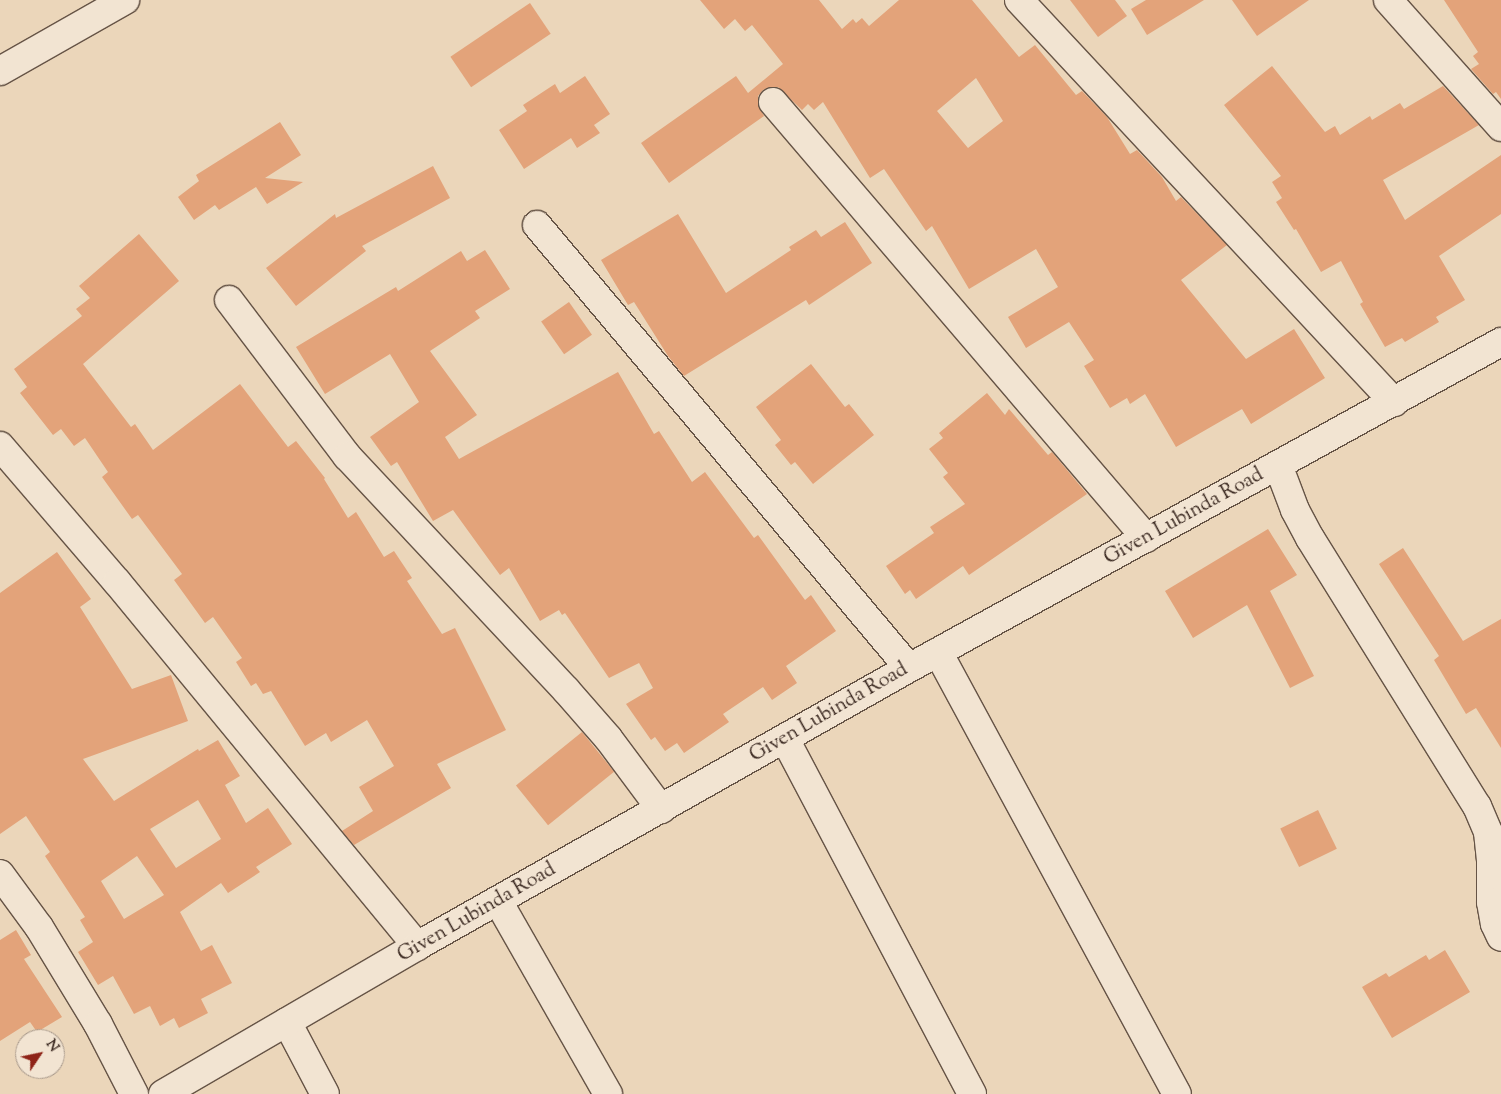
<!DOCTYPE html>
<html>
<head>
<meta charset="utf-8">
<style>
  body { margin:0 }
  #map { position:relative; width:1501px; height:1094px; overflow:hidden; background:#ebd6ba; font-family:"Sorts Mill Goudy",serif }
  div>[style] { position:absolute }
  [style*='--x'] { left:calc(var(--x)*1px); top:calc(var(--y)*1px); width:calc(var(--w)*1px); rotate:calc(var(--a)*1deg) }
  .building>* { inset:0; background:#e3a37a; transform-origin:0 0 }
  .roads { filter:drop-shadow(1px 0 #665446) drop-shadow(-1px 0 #665446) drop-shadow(0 1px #665446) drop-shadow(0 -1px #665446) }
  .minor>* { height:28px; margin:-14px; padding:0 14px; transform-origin:14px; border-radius:14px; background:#f2e4d2 }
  span { translate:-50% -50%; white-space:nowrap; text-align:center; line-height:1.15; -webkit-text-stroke:4px #f2e4d2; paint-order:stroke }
  .street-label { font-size:20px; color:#3a2820 }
  .north { position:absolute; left:15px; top:1029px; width:50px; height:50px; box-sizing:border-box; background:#f2e4d2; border:1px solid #a8998b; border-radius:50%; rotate:56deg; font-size:14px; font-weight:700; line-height:20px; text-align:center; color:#3a2820 }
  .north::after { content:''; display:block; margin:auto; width:18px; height:22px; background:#8f2418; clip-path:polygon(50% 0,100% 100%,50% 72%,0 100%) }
</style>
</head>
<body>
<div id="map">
  <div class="building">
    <i style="clip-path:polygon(evenodd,700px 0,819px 0,842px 29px,853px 19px,856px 23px,862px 18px,869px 26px,899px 0,972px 0,1019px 57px,1035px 45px,1076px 95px,1082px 91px,1107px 117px,1130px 154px,1137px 150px,1162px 177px,1176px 201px,1181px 197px,1227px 245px,1181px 280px,1246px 359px,1294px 329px,1325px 378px,1251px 424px,1242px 409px,1176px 447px,1145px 394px,1130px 404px,1127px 398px,1110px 408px,1084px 366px,1094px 360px,1069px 322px,1026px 348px,1008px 317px,1058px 287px,1036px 249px,969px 289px,932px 226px,926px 231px,884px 169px,870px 178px,823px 102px,814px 110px,808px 104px,802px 110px,778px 87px,770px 87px,763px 90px,758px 96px,758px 105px,764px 116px,669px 183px,641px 143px,736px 76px,748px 93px,783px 64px,752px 25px,745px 31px,735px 19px,724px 29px,700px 0,976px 78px,1003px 121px,968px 148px,937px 111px,976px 78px)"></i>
    <i style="clip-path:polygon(1070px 0,1115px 0,1127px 16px,1098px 37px)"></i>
    <i style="clip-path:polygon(1146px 0,1204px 0,1147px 35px,1131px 9px)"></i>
    <i style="clip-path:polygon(1232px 0,1309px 0,1257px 36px)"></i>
    <i style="clip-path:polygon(1444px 0,1501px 0,1501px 99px,1496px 92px,1493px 94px,1471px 69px,1479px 64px,1473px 56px,1478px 52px)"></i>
    <i style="left:530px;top:3px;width:37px;height:96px;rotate:56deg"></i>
    <i style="clip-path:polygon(1272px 66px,1325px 132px,1335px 126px,1340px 135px,1370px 116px,1372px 120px,1400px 103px,1404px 109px,1443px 86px,1479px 125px,1383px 180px,1405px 220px,1501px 155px,1501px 214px,1439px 256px,1465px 300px,1436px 317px,1439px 322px,1405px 342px,1402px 338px,1385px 347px,1360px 304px,1363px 302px,1341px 261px,1321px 272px,1296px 229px,1294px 230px,1276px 202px,1282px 198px,1272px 182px,1281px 176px,1224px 105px)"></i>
    <i style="clip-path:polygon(585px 76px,610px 114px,594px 125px,600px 133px,577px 148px,571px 138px,524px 169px,499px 130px,527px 111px,523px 105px,555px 84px,560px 93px)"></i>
    <i style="clip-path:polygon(280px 122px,301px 155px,265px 178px,303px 182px,267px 204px,256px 187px,219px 210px,215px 205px,194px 220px,178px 197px,199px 181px,196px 175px)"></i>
    <i style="clip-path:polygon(433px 166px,450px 198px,362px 246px,366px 251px,296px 306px,266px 268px,335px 214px,336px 218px)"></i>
    <i style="clip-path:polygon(678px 214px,726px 293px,791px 250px,789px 247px,816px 230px,821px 237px,845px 222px,872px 263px,809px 305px,806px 300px,684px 376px,668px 356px,634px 302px,628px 305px,601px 260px)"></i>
    <i style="clip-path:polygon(139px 234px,179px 281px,83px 364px,131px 427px,135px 424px,153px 450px,240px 384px,288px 447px,296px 441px,325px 478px,324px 479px,348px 518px,356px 512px,384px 557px,394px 551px,412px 578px,407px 581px,442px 634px,455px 628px,506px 730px,437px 764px,451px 788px,354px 845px,342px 831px,373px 811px,359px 787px,394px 766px,367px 720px,331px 742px,326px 733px,305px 746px,271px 691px,263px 694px,256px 683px,251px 686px,236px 662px,242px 658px,213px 617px,205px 623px,174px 580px,182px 574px,138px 515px,132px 519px,102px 477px,108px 472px,85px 438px,74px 446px,61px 429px,53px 435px,20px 393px,27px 387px,14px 369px,82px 316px,76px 309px,90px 298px,79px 286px)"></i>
    <i style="clip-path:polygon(485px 250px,510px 289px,475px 311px,480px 318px,430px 351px,477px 415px,445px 437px,459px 459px,618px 372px,654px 434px,659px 431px,692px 482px,705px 472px,754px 538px,758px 535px,805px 600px,811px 595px,836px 631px,786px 666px,797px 683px,772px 700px,763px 687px,723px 714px,729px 722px,684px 753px,677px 743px,665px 751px,655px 737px,651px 740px,626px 704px,653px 688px,639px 663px,609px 678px,565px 613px,562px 615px,559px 610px,540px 621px,509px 568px,500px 575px,453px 510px,433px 521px,397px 462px,391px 466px,370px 437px,419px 402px,390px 354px,325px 394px,296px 347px,396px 287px,398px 291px,461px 251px,467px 261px)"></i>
    <i style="left:569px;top:302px;width:40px;height:34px;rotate:55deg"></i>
    <i style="clip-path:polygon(811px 364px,845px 407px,849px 404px,874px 435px,813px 484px,795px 462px,791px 465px,775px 445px,781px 440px,756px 407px)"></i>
    <i style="clip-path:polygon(987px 393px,1005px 415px,1009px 409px,1048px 455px,1052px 452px,1087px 494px,969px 575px,963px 566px,916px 599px,910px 590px,905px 594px,886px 566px,934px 533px,930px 527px,965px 504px,943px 477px,948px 473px,929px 449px,943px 438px,939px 433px)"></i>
    <i style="clip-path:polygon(1268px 529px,1297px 575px,1270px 591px,1314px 676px,1290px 688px,1247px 605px,1193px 638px,1165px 591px)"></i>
    <i style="clip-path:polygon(1403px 548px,1463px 641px,1501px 619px,1501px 748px,1476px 708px,1466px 714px,1434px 660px,1439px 656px,1379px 564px)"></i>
    <i style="clip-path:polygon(evenodd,57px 552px,91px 599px,80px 607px,132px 689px,171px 675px,188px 721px,83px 759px,114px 801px,198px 749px,199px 751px,218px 740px,240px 776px,225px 785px,246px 823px,268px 808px,292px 844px,256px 867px,260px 872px,228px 893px,221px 883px,180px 912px,201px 951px,212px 945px,232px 983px,201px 999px,208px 1013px,179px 1028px,174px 1018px,160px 1026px,150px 1006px,134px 1014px,113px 976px,98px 985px,78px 952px,93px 942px,80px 920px,85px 917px,45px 856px,50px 852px,26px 816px,0 834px,0 593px,57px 552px,198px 800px,221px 839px,176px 868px,150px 829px,198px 800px,57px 552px,137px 856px,164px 895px,124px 919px,101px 881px,137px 856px)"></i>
    <i style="left:582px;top:732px;width:51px;height:85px;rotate:51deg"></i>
    <i style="left:1318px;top:810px;width:43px;height:42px;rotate:64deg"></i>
    <i style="clip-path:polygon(16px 930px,31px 955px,24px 959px,62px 1017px,37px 1032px,30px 1022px,0 1041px,0 940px)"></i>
    <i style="clip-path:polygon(1445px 950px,1470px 992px,1392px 1038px,1362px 987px,1386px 973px,1389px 977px,1426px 955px,1429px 960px)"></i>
  </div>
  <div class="roads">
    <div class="minor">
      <i style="--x:1019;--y:0;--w:550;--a:46.99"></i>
      <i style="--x:1388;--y:0;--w:170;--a:48.3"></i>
      <i style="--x:0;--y:71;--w:144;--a:-29.6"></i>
      <i style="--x:773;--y:102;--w:574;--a:49.45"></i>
      <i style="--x:537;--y:225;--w:578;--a:49.98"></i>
      <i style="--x:229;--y:300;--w:196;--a:52.9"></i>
      <i style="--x:347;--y:456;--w:320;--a:46.9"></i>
      <i style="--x:566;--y:690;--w:64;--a:48.8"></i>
      <i style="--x:608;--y:738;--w:89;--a:53.3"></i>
      <i style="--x:0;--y:446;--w:179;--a:49.3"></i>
      <i style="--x:117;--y:582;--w:472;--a:50.5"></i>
      <i style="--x:1278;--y:465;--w:48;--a:69.3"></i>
      <i style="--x:1295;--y:510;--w:32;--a:62"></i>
      <i style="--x:1310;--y:538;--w:316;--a:58.1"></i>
      <i style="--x:1477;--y:806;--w:28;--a:67"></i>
      <i style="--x:1488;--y:832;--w:28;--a:84"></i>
      <i style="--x:1491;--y:860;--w:42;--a:90"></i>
      <i style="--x:1491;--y:902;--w:22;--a:80"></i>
      <i style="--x:1495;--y:924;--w:14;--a:65"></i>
      <i style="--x:938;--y:652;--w:502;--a:61.6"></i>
      <i style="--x:785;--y:739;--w:401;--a:62.2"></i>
      <i style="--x:0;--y:874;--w:66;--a:53.7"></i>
      <i style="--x:39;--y:927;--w:114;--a:58.7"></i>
      <i style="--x:98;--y:1024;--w:79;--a:62.8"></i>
      <i style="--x:498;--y:901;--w:222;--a:60.3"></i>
      <i style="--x:287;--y:1022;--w:81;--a:62.2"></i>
      <i style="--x:163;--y:1094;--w:294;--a:-30.2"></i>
      <i style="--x:417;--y:946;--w:565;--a:-29.47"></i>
      <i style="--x:909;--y:668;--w:676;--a:-28.84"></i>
    </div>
  </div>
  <div class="street-label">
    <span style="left:1184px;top:517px;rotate:-29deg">Given Lubinda Road</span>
    <span style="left:829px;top:713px;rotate:-30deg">Given Lubinda Road</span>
    <span style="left:477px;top:913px;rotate:-30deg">Given Lubinda Road</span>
  </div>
  <div class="north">N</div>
</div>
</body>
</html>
